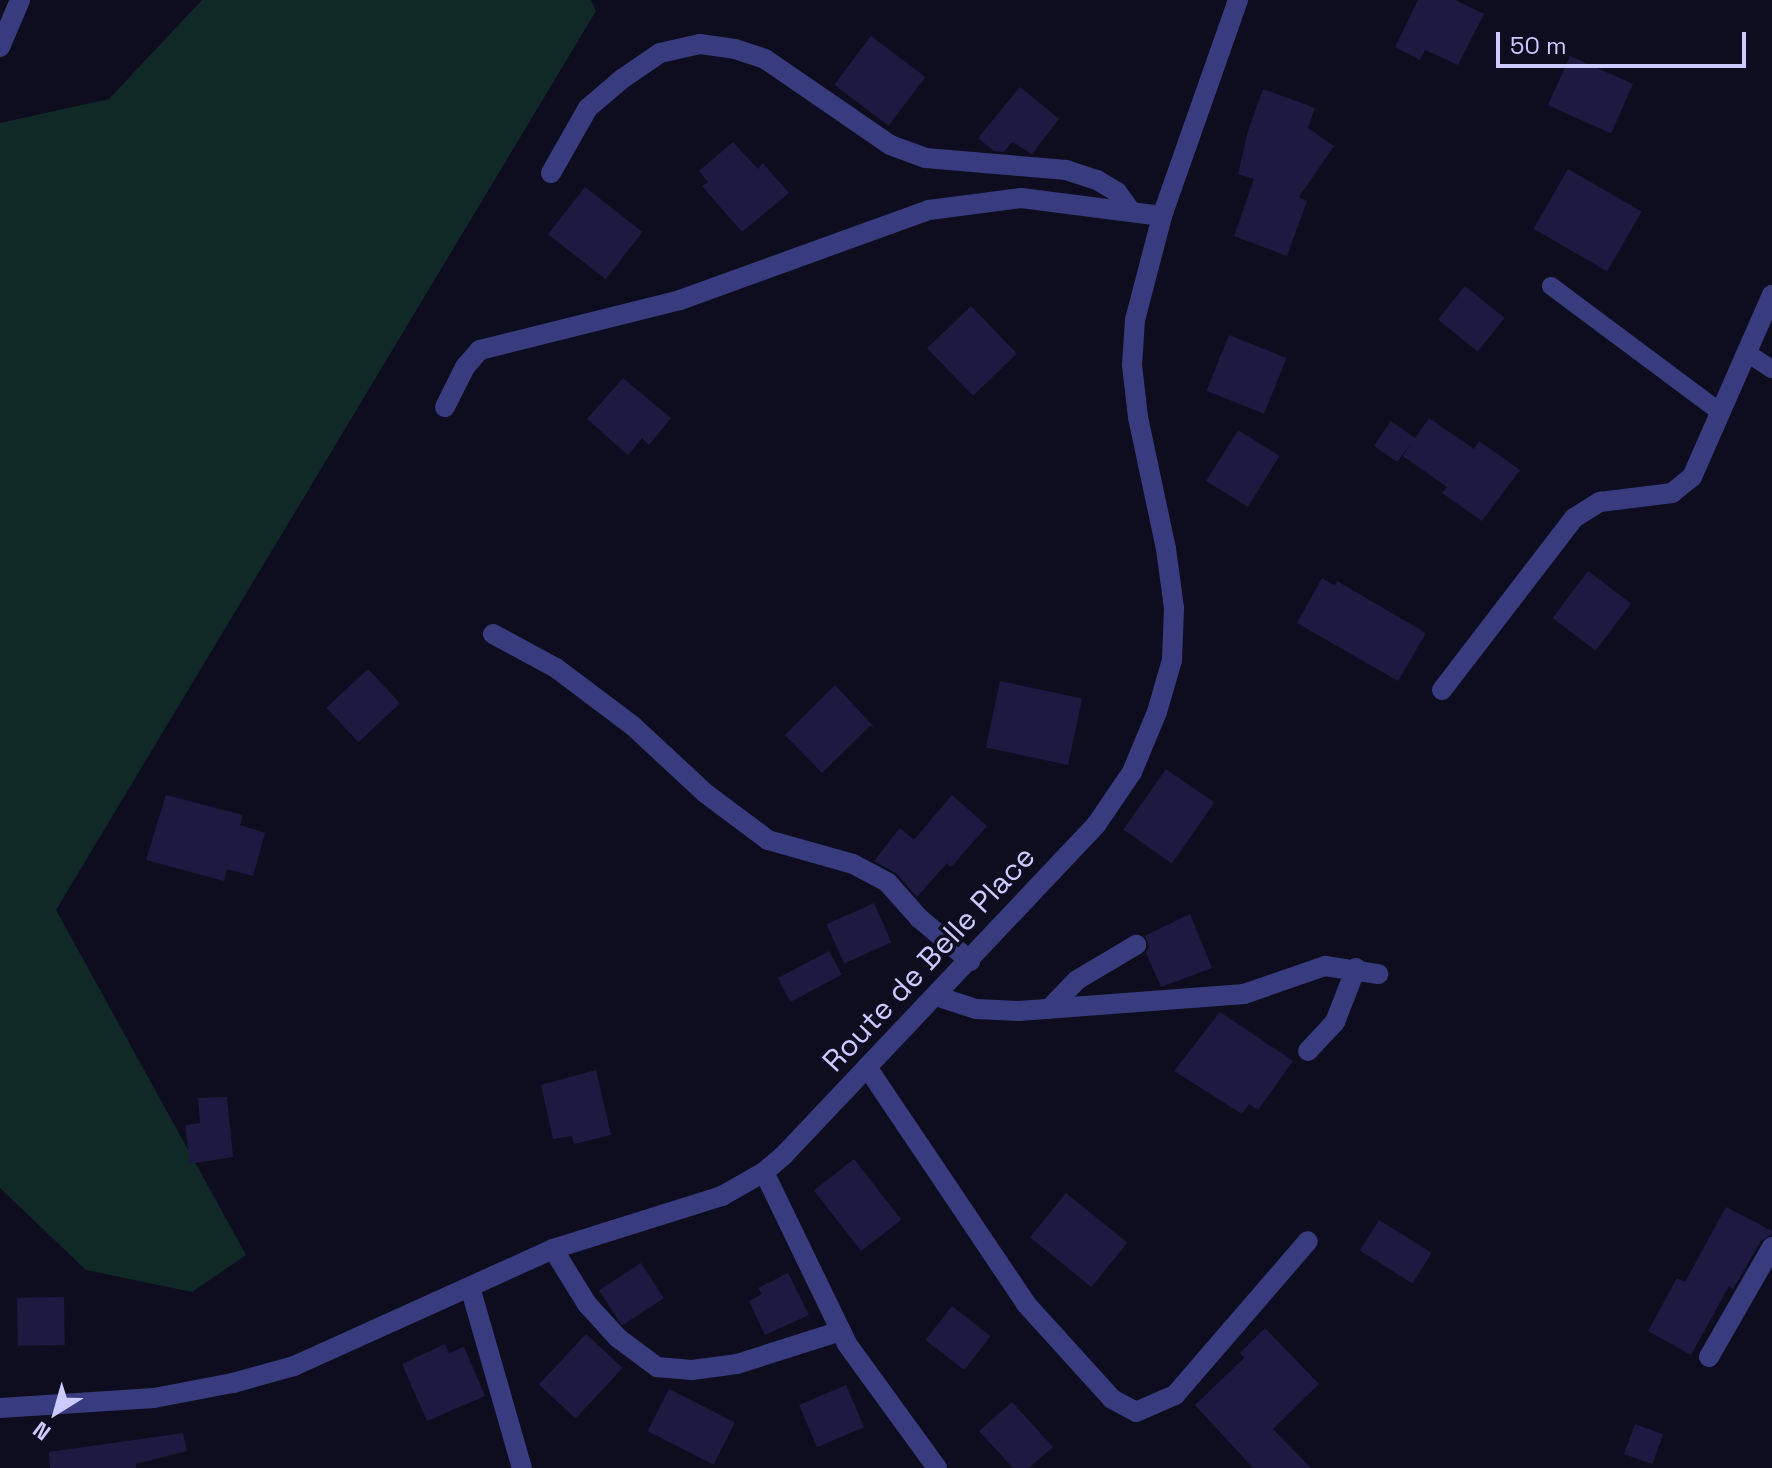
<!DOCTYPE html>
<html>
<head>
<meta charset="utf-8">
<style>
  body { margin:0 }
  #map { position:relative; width:1772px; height:1468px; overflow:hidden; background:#0e0d1f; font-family:"Space Grotesk",sans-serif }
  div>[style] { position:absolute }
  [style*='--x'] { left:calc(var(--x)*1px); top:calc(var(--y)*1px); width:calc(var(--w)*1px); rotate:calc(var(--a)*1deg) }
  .green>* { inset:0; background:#102926 }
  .building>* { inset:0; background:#1d1940; transform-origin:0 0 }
  .service>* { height:18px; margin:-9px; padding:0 9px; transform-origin:9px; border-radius:9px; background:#383c7e }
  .minor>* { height:20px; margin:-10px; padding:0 10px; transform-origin:10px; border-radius:10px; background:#383c7e }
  span { translate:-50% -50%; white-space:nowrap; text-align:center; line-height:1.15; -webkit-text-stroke:7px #0e0d1f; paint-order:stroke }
  .street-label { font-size:30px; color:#cccbff }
  .north { position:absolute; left:16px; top:1372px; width:80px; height:80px; -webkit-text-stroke:6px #0e0d1f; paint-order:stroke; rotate:217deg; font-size:22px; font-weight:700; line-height:32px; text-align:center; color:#cccbff }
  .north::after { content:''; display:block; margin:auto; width:28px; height:36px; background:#cccbff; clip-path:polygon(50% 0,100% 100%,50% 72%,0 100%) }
  .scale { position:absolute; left:1496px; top:32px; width:250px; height:36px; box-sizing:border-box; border:4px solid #cccbff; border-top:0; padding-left:10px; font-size:24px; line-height:28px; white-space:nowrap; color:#cccbff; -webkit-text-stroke:6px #0e0d1f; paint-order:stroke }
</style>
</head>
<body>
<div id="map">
  <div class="green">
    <i style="clip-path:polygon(202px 0,591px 0,596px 11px,56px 910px,246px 1255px,192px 1292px,86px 1270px,0 1188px,0 123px,109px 99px)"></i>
  </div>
  <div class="building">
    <i style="clip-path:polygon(1418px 0,1455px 0,1484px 14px,1458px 65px,1425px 50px,1420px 60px,1395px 47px)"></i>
    <i style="left:871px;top:36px;width:68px;height:61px;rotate:37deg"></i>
    <i style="left:1570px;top:56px;width:69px;height:54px;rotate:24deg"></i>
    <i style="clip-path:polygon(1020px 87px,1059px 119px,1032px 154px,1012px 142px,1004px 152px,994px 151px,978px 138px)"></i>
    <i style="clip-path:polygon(1263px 89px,1315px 108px,1308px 128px,1334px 146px,1299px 197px,1307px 201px,1287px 256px,1234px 236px,1254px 179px,1238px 174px,1248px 131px)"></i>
    <i style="clip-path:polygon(733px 142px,758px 169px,763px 163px,789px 193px,742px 232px,702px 186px,708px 182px,699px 171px)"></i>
    <i style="left:1568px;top:169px;width:85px;height:69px;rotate:30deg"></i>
    <i style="left:585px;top:187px;width:73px;height:60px;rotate:38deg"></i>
    <i style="left:1465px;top:286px;width:51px;height:43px;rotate:39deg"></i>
    <i style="left:971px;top:306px;width:66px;height:61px;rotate:46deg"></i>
    <i style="left:1229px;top:335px;width:62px;height:60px;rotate:22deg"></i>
    <i style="clip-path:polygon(623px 378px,671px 418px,649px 445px,642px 438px,628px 455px,587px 419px)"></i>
    <i style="clip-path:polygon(1429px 418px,1474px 449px,1479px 441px,1520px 470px,1482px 521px,1442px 493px,1447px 487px,1403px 456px,1411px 444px,1397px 462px,1374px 446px,1391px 421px,1415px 438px)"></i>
    <i style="left:1238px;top:430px;width:49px;height:60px;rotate:32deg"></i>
    <i style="left:1588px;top:571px;width:54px;height:59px;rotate:37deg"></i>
    <i style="clip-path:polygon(1322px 578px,1335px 586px,1337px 581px,1426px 633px,1398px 681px,1297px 623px)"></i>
    <i style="left:368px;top:669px;width:47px;height:57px;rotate:47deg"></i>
    <i style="left:1000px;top:681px;width:84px;height:68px;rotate:12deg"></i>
    <i style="clip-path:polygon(835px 685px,874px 727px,870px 726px,822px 773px,785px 735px)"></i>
    <i style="left:1166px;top:769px;width:59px;height:74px;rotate:35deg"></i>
    <i style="clip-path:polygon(166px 795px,243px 815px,240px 825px,265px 833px,253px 876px,227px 869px,224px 881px,146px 860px)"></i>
    <i style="clip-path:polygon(952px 795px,987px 826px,951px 867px,947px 863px,917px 897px,897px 874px,874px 861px,900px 828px,914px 840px)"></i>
    <i style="left:874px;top:903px;width:43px;height:52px;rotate:66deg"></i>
    <i style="clip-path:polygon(1190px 914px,1212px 968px,1161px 987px,1146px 953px,1149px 946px,1145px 936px)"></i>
    <i style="left:829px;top:951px;width:27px;height:58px;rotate:62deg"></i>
    <i style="clip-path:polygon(1220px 1012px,1293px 1061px,1258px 1110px,1249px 1104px,1242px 1114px,1174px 1071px)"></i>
    <i style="clip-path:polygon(596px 1070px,611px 1135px,574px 1144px,572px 1136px,553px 1139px,541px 1085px)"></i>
    <i style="clip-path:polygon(227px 1097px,233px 1157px,190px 1164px,185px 1125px,200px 1123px,198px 1098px)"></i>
    <i style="left:854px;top:1159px;width:77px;height:51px;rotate:52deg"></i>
    <i style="left:1066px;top:1193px;width:79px;height:57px;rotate:39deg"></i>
    <i style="clip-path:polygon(1726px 1207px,1772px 1231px,1772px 1234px,1761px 1241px,1733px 1289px,1729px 1286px,1691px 1355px,1648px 1331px,1677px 1278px,1685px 1282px)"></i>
    <i style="left:1379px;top:1220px;width:62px;height:36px;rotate:32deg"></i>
    <i style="left:641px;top:1263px;width:42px;height:50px;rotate:57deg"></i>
    <i style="clip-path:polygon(788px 1273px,809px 1315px,765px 1335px,749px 1301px,762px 1294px,758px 1288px)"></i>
    <i style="left:64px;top:1297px;width:48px;height:47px;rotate:89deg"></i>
    <i style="left:952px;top:1306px;width:49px;height:43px;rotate:38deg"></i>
    <i style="clip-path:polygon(1265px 1328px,1319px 1384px,1273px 1429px,1311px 1468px,1253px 1468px,1195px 1405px,1244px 1358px,1240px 1353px)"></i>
    <i style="left:586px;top:1334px;width:50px;height:69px;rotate:43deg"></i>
    <i style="clip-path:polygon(445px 1344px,449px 1353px,464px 1347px,485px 1396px,427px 1421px,402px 1364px)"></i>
    <i style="left:846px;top:1385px;width:46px;height:51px;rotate:67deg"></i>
    <i style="left:669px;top:1389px;width:74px;height:47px;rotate:27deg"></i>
    <i style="clip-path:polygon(1012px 1402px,1053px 1447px,1029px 1468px,1013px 1468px,979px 1431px)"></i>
    <i style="left:1635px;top:1424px;width:30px;height:32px;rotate:20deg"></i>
    <i style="clip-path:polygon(183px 1433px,187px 1451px,136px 1464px,136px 1468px,50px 1468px,49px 1452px)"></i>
  </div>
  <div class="service">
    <i style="--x:1551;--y:286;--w:211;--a:36.7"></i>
    <i style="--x:1747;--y:353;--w:30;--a:33"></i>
  </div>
  <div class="minor">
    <i style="--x:0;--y:47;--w:51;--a:-66.9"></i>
    <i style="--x:551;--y:173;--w:75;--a:-60.4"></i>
    <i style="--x:588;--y:108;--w:45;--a:-40.5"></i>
    <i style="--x:622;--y:79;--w:46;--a:-34.4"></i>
    <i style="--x:660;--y:53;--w:41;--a:-12.7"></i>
    <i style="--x:700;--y:44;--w:35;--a:8"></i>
    <i style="--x:735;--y:49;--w:32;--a:18"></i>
    <i style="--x:765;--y:59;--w:152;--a:34.5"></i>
    <i style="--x:890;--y:145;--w:38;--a:20"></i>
    <i style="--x:926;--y:158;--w:141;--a:4.9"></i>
    <i style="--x:1066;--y:170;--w:33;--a:18"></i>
    <i style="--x:1097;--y:180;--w:23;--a:31"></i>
    <i style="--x:1117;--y:192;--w:22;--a:54"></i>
    <i style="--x:445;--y:407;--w:45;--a:-63.4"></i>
    <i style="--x:465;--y:367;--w:23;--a:-49"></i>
    <i style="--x:480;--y:350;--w:206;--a:-14"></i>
    <i style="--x:680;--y:300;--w:265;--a:-19.9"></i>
    <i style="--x:929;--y:210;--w:93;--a:-7.4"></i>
    <i style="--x:1021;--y:198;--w:142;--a:7.3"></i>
    <i style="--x:493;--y:634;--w:72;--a:28.4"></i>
    <i style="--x:556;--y:668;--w:96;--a:37"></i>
    <i style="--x:633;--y:726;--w:98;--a:42.9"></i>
    <i style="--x:705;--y:793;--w:79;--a:36.7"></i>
    <i style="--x:768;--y:840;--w:88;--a:15.8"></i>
    <i style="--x:853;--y:864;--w:40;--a:28"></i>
    <i style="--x:888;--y:883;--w:47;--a:48.5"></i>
    <i style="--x:919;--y:918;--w:67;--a:40.1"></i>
    <i style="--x:1442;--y:690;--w:217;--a:-52.5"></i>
    <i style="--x:1574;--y:518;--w:31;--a:-32"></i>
    <i style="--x:1600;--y:502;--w:73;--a:-7.1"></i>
    <i style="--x:1672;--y:493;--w:26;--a:-39"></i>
    <i style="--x:1692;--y:477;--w:199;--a:-66.3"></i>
    <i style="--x:936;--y:996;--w:42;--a:18"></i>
    <i style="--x:976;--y:1009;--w:43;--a:2.7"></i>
    <i style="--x:1019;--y:1011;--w:226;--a:-4.3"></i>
    <i style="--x:1244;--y:994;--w:86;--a:-19.1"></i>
    <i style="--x:1325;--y:966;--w:54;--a:8.6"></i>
    <i style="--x:1049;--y:1009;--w:40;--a:-46"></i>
    <i style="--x:1077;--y:980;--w:69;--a:-30.7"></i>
    <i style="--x:1308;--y:1051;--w:40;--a:-47"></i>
    <i style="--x:1335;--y:1022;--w:58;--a:-68.7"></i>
    <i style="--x:867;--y:1067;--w:285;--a:56.1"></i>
    <i style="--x:1026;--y:1304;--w:128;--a:47.8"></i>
    <i style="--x:1112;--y:1399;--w:27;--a:28"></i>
    <i style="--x:1136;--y:1412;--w:43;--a:-23.6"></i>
    <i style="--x:1175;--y:1395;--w:203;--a:-49.2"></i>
    <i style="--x:764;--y:1172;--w:191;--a:64.2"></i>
    <i style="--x:847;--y:1344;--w:153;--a:54"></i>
    <i style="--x:553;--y:1249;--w:65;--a:58.3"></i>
    <i style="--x:587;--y:1304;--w:46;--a:47.6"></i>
    <i style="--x:618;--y:1338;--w:49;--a:36.6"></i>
    <i style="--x:657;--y:1367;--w:35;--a:5"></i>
    <i style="--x:692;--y:1370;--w:45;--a:-7.6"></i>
    <i style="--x:737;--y:1364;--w:109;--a:-17.6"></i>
    <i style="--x:470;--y:1287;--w:188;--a:74"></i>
    <i style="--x:1709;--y:1357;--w:127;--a:-60.2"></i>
    <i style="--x:0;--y:1408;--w:154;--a:-3.7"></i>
    <i style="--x:154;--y:1398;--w:80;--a:-10.8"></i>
    <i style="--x:233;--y:1383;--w:63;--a:-15.6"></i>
    <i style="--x:294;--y:1366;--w:284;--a:-24.3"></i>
    <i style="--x:553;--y:1249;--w:177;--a:-17.4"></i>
    <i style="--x:722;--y:1196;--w:48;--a:-29.7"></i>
    <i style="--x:764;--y:1172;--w:25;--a:-40"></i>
    <i style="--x:783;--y:1156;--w:456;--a:-46.6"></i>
    <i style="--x:1096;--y:825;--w:64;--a:-55.8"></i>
    <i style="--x:1132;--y:772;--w:65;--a:-67.4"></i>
    <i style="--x:1157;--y:712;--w:54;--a:-73.9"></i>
    <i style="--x:1172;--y:660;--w:52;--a:-87.8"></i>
    <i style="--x:1174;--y:608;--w:60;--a:-97.7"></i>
    <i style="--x:1166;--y:549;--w:135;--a:-102"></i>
    <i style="--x:1138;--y:417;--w:52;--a:-96.6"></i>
    <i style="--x:1132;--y:365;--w:45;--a:-86.2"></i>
    <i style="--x:1135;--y:320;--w:107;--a:-75.4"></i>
    <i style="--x:1162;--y:216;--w:229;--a:-70.6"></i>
  </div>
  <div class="street-label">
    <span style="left:929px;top:959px;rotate:-47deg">Route de Belle Place</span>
  </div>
  <div class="north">N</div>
  <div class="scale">50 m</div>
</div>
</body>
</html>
